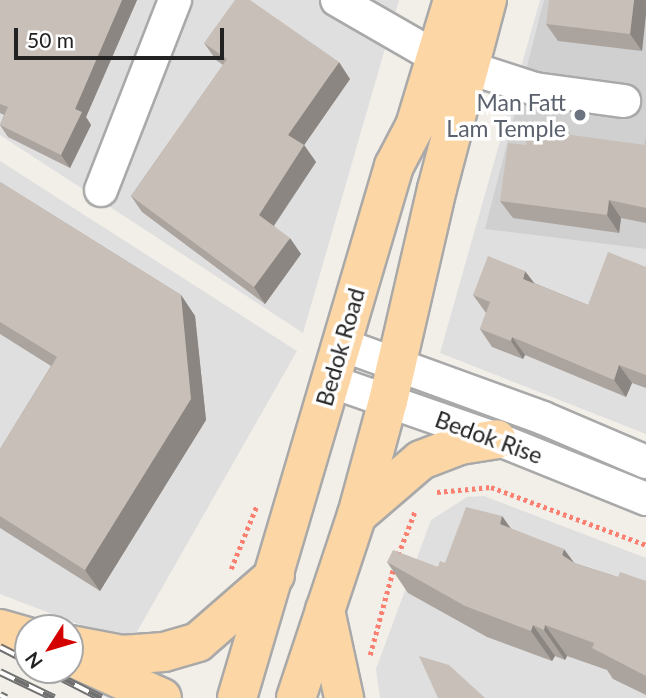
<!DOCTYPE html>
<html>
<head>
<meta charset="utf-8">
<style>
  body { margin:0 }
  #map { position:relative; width:646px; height:698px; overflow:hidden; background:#f2efe9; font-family:Lato,sans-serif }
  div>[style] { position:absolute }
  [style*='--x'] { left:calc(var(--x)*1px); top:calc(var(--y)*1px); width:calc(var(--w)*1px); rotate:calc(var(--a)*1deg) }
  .residential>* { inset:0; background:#e0dfdf }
  .religious>* { inset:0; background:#d0d0d0 }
  .path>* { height:4.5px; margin-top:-2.25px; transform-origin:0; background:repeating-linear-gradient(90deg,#fa8072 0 3.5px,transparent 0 7px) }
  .roads { filter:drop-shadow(2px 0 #a9a9a9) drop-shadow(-2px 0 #a9a9a9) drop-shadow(0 2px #a9a9a9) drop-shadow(0 -2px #a9a9a9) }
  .minor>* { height:32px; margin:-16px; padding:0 16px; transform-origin:16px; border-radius:16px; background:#fff }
  .major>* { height:38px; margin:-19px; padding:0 19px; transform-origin:19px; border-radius:19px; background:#fcd6a4 }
  .rail>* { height:8px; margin-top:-4px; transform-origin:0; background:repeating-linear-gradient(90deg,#fff 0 16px,#707070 0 32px); box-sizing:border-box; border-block:2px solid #707070 }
  .wall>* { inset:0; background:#aba49e }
  .shaded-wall>* { inset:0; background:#8b8681 }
  .building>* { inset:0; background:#c7bfb8 }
  .dots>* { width:19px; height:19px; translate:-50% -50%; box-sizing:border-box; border:4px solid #fff; border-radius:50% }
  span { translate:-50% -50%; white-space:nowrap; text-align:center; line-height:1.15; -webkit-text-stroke:7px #fff; paint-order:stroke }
  .worship-label { font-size:23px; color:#5b616d }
  .right { translate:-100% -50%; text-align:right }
  .street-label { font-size:23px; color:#222 }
  .north { position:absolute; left:14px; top:614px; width:70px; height:70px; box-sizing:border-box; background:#fff; border:2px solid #a7a7a7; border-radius:50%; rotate:233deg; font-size:19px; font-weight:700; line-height:28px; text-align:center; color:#222 }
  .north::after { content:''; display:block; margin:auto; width:24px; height:32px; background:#d40000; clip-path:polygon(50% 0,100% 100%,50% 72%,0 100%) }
  .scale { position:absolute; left:14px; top:28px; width:210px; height:32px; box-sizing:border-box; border:4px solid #222; border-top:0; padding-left:9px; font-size:21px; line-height:24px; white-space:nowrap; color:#222; -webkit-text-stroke:5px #fff; paint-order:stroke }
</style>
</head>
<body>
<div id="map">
  <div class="residential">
    <i style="clip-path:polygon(0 0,399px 0,303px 333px,0 135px)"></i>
    <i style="clip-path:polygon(540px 0,646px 0,646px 434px,440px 353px)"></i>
    <i style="clip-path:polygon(0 161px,297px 351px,130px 644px,0 594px)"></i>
    <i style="clip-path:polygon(484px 496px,646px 558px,646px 698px,380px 698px,376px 669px,431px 520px,467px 497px)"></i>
  </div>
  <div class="religious">
    <i style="clip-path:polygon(544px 0,646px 0,646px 249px,485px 229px)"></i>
  </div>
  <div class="path">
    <i style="--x:437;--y:492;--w:54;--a:-5.3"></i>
    <i style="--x:491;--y:487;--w:165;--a:20.5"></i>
    <i style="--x:398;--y:555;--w:47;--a:-68.9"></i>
    <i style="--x:231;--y:569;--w:69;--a:-67.9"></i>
    <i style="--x:370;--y:655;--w:92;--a:-74.9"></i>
  </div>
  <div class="roads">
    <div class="minor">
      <i style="--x:337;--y:0;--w:114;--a:29.9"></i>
      <i style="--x:436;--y:57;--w:104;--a:17.9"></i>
      <i style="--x:535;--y:89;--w:90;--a:7.7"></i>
      <i style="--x:101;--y:190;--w:204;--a:-68.7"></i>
      <i style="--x:340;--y:344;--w:216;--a:20"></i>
      <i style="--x:543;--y:418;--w:112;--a:23.1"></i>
      <i style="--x:330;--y:381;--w:177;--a:19.2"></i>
      <i style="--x:497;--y:439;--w:161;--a:21.9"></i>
    </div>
    <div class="major">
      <i style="--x:357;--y:515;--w:84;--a:-40.7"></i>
      <i style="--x:421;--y:460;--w:42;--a:-21"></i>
      <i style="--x:460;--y:445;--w:37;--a:-9"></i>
      <i style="--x:325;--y:610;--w:90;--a:77.8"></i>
      <i style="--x:0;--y:629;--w:29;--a:16"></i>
      <i style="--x:70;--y:645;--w:53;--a:10.9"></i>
      <i style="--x:122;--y:655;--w:42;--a:-4.1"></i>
      <i style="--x:164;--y:652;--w:35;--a:-16"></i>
      <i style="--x:198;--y:642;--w:102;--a:-41"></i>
      <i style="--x:78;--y:660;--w:92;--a:24.3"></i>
      <i style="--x:237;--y:698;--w:555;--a:-73.56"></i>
      <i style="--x:394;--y:166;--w:45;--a:-62.3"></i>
      <i style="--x:415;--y:126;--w:132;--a:-73.2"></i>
      <i style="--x:296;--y:698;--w:193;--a:-71.6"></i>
      <i style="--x:357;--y:515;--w:118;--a:-74.8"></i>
      <i style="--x:388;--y:401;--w:218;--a:-77"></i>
      <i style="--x:437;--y:189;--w:196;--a:-75.2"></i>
    </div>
  </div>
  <div class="rail">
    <i style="--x:0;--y:647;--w:31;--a:27"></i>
    <i style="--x:46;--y:670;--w:62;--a:27"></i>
    <i style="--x:0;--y:672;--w:60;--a:25.7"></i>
    <i style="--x:0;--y:695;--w:7;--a:27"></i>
  </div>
  <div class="wall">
    <i style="clip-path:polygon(0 0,137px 0,86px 117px,91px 125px,70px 168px,8px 137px,0 125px,4px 115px,0 113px)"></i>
    <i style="clip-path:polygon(646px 0,642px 51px,558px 41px,546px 24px)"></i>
    <i style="clip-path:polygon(204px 43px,350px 79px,304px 145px,316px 162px,274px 226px,301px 254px,265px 304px,142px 212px,131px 196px,223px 65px,216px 60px)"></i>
    <i style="clip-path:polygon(646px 138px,646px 223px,621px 218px,619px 233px,513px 218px,500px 201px,526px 145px,645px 145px)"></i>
    <i style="clip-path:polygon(0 182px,181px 295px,195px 316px,206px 420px,100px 591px,0 528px,0 449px,51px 366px,0 334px)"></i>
    <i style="clip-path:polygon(646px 267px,646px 388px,632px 383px,626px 397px,525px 355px,523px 359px,492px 347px,480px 329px,486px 313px,473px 295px,534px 283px,588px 305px)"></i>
    <i style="clip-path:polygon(502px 516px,510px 528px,574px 563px,618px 577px,646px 581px,646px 695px,613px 679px,607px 670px,567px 656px,565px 660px,555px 656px,552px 661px,487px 637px,408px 593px,387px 562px,438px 567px,445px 563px)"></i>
  </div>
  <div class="shaded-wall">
    <i style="clip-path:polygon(122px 0,137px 0,86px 117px,91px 125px,70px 168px,61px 155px,75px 109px)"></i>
    <i style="clip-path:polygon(634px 0,646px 0,646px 15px,642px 51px,630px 34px)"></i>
    <i style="clip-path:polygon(339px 62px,350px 79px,300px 151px,288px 135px)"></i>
    <i style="clip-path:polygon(304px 145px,316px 162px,270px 231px,259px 215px)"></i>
    <i style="clip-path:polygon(609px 200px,621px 218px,619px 233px,607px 215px)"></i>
    <i style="clip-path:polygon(290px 238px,301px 254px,265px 304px,254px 287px)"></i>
    <i style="clip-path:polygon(525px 271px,538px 288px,523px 279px)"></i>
    <i style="clip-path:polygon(181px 295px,195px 316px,206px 420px,100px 591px,85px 570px)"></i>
    <i style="clip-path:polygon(512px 337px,525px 355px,523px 359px,511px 341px)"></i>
    <i style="clip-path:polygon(619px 365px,632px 383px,626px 397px,614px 380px)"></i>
    <i style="clip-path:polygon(502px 516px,524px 547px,500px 524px)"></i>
    <i style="clip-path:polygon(564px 549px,586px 579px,562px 555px)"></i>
    <i style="clip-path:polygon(533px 625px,555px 656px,552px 661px,531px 631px)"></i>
    <i style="clip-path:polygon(545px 625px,567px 656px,565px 660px,544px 630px)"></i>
  </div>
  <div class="building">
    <i style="clip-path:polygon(0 0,122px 0,75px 109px,82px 112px,61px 155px,0 125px,8px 107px,0 104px)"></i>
    <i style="clip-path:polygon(235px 0,250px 0,339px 62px,288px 135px,304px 145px,259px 215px,290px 238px,254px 287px,131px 196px,227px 59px,204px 43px)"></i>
    <i style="clip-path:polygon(549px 0,634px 0,630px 34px,546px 24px)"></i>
    <i style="clip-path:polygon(528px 129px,645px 145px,646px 138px,646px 208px,609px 200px,607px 215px,500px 201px,508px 143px,526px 145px)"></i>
    <i style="clip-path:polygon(0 182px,181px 295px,191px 399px,85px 570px,0 516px,0 449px,57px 357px,0 322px)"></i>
    <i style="clip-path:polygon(608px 252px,646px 267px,646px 375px,619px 365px,614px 380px,512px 337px,511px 341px,480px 329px,490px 302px,473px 295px,488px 256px,525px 271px,523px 279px,588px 305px)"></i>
    <i style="clip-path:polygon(466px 507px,502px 516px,500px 524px,564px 549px,562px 555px,576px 564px,618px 577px,620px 572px,646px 581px,646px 676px,592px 648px,594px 643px,545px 625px,544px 630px,533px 625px,531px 631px,465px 606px,387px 562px,393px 550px,438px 567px,440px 561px,445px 563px)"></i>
    <i style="clip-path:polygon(419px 656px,449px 665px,485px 698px,438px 698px)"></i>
  </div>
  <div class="dots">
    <i style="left:580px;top:115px;background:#6b7280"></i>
  </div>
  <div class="worship-label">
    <span class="right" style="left:566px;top:115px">Man Fatt<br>Lam Temple</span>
  </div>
  <div class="street-label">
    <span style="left:340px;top:347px;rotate:-74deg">Bedok Road</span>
    <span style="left:489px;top:437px;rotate:20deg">Bedok Rise</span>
  </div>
  <div class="north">N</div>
  <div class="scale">50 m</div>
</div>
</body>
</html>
